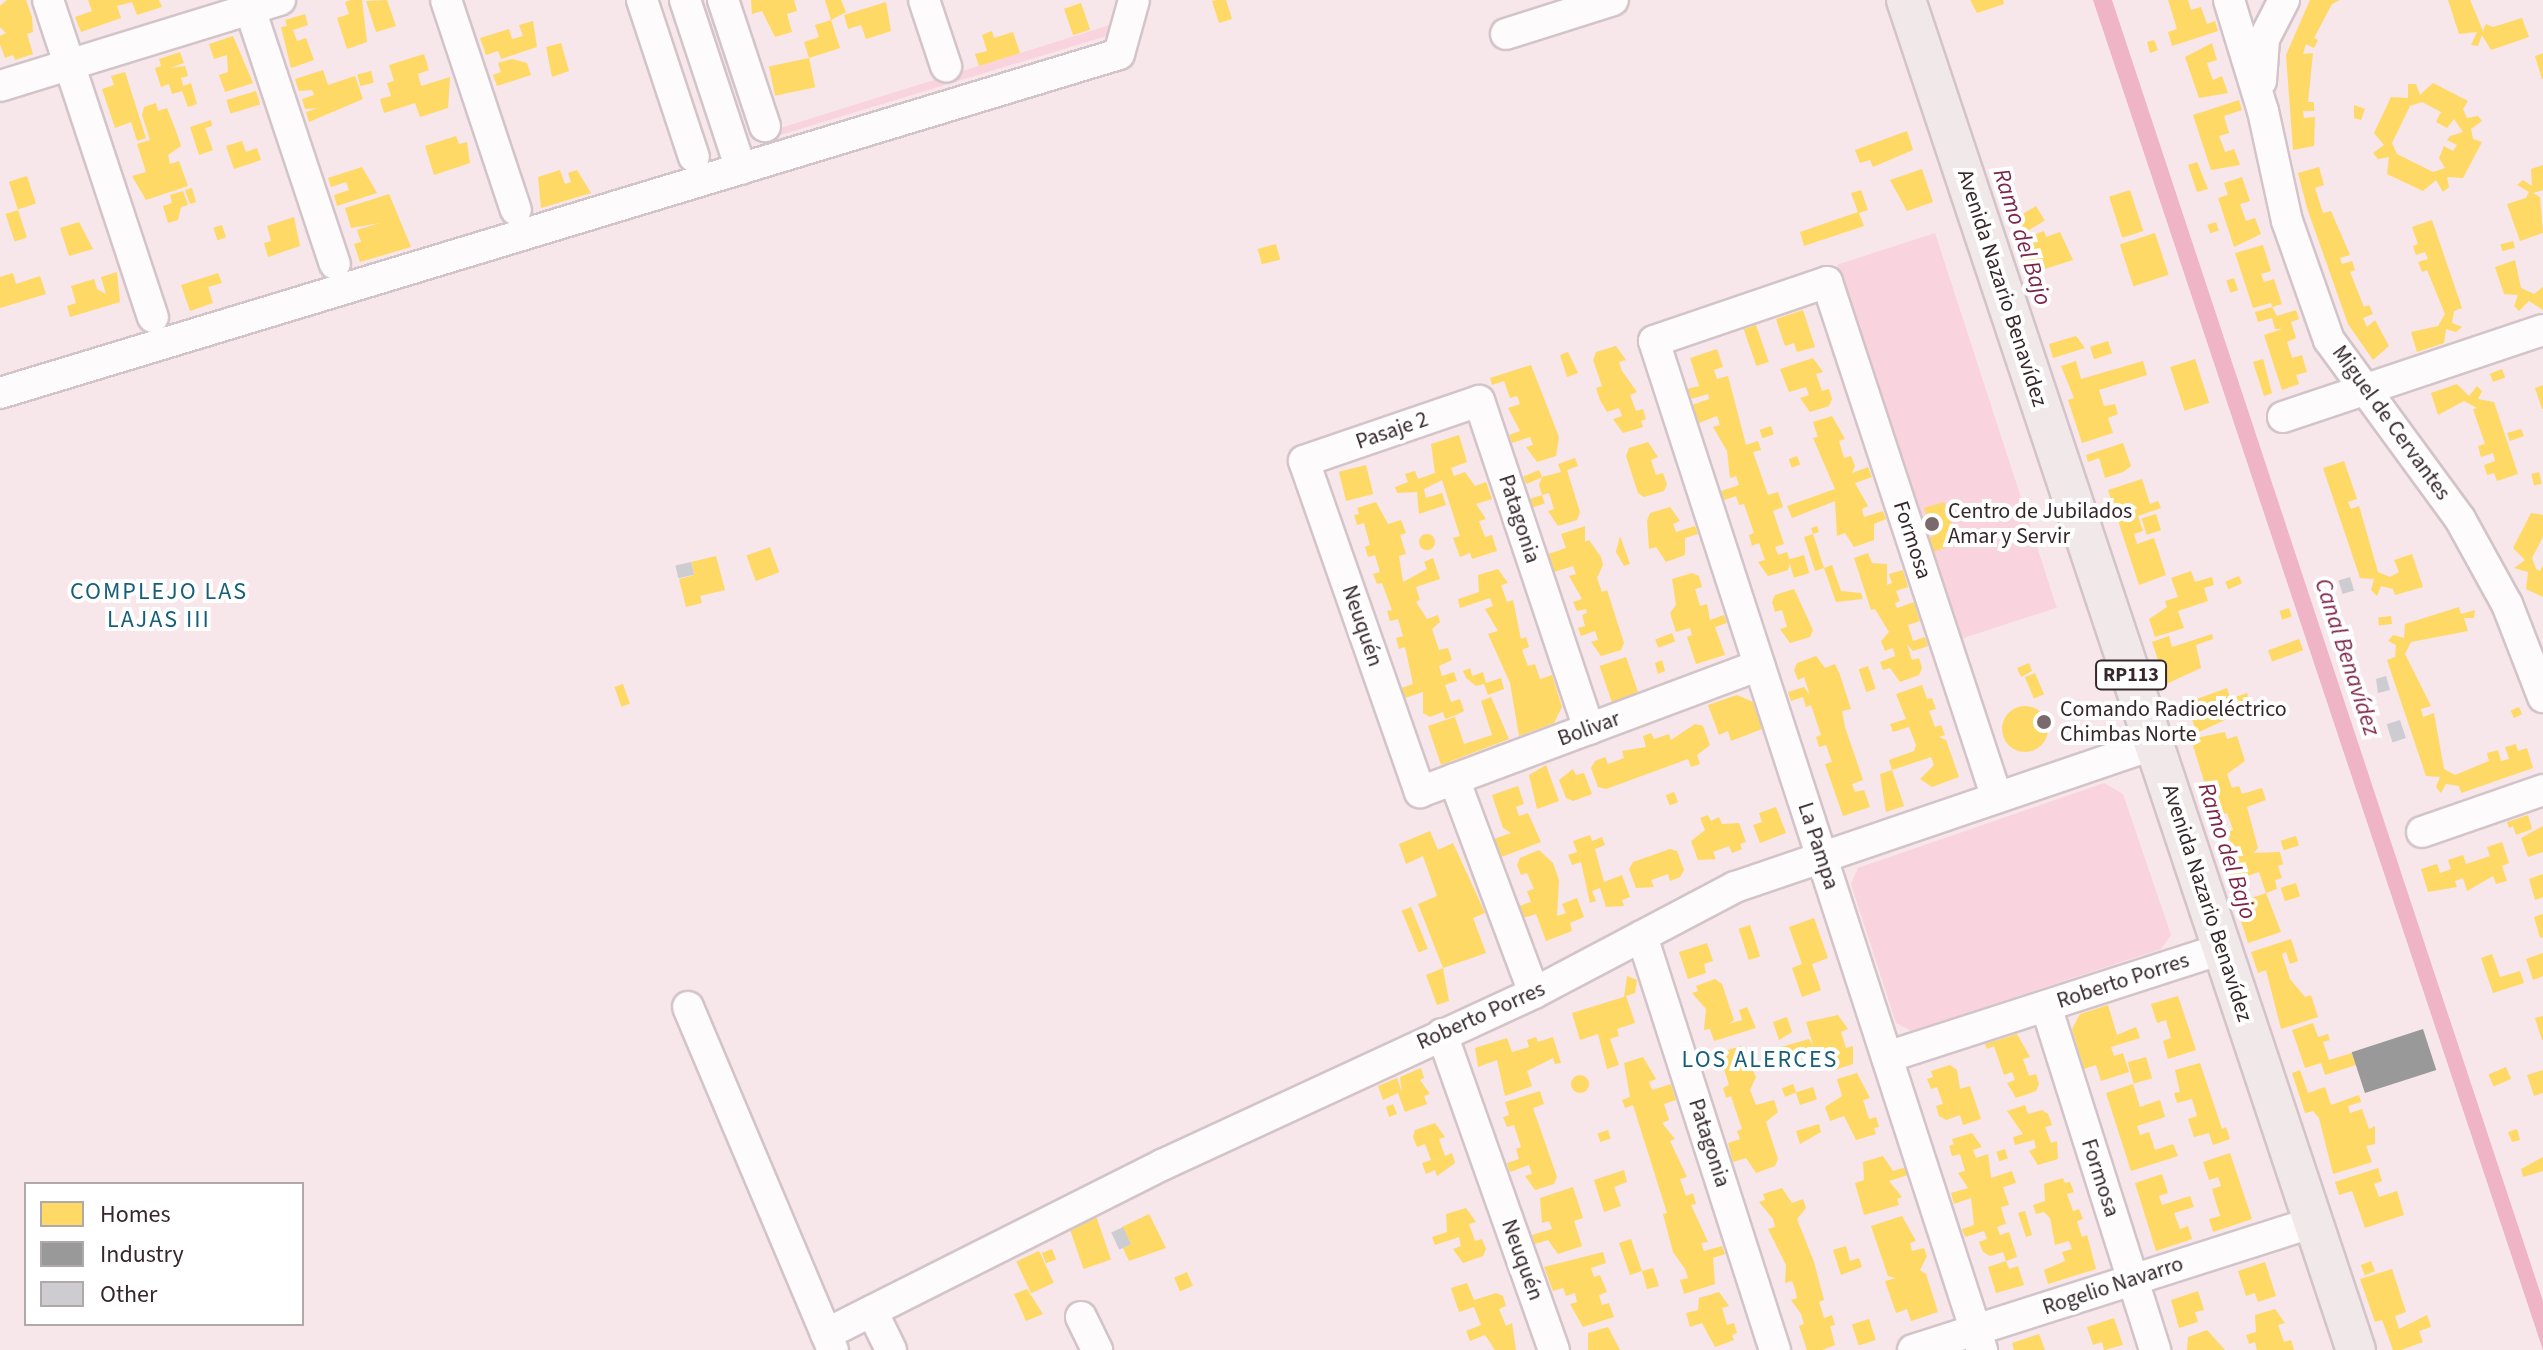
<!DOCTYPE html>
<html>
<head>
<meta charset="utf-8">
<style>
  body { margin:0 }
  #map { position:relative; width:2543px; height:1350px; overflow:hidden; background:#f7e6ea; font-family:"Source Sans 3",sans-serif }
  div>[style] { position:absolute }
  [style*='--x'] { left:calc(var(--x)*1px); top:calc(var(--y)*1px); width:calc(var(--w)*1px); rotate:calc(var(--a)*1deg) }
  .green>* { inset:0; background:#f9d3dd; transform-origin:0 0 }
  .water>* { inset:0; background:#efb4c6 }
  .homes>* { inset:0; background:#ffd966; transform-origin:0 0 }
  .round { border-radius:50% }
  .industry>* { inset:0; background:#999; transform-origin:0 0 }
  .building>* { inset:0; background:#ccccd1; transform-origin:0 0 }
  .roads { filter:drop-shadow(2px 0 #d2c4c8) drop-shadow(-2px 0 #d2c4c8) drop-shadow(0 2px #d2c4c8) drop-shadow(0 -2px #d2c4c8) }
  .minor>* { height:30px; margin:-15px; padding:0 15px; transform-origin:15px; border-radius:15px; background:#fefbfc }
  .major>* { height:38px; margin:-19px; padding:0 19px; transform-origin:19px; border-radius:19px; background:#f1e8ea }
  .dots>* { width:22px; height:22px; translate:-50% -50%; box-sizing:border-box; border:4px solid #fff; border-radius:50% }
  span { translate:-50% -50%; white-space:nowrap; text-align:center; line-height:1.15; -webkit-text-stroke:8px #fff; paint-order:stroke }
  .shield-label span { padding:2px 6px; background:#fff; border:2px solid; border-radius:6px; -webkit-text-stroke-width:0 }
  .shield-label { font-size:20px; color:#36272b; font-weight:700 }
  .street-label { font-size:22px; color:#36272b }
  .poi-label { font-size:22px; color:#36272b }
  .left { translate:0 -50%; text-align:left }
  .water-label { font-size:24px; color:#7e2648; font-style:italic }
  .neighbourhood-label { font-size:24px; color:#175e7a; letter-spacing:2px }
  .legend { position:absolute; left:24px; top:1182px; width:280px; height:144px; box-sizing:border-box; background:#fff; border:2px solid #afa9aa; margin:0; padding:10px 14px; list-style:none; font-size:24px; color:#36272b }
  .legend li { display:flex; align-items:center; gap:16px; height:40px }
  .legend b { width:40px; border:2px solid #afa9aa }
</style>
</head>
<body>
<div id="map">
  <div class="green">
    <i style="clip-path:polygon(1110px 25px,1113px 34px,757px 142px,755px 136px)"></i>
    <i style="left:1935px;top:233px;width:394px;height:103px;rotate:72deg"></i>
    <i style="clip-path:polygon(2104px 783px,2123px 794px,2171px 935px,2161px 949px,1911px 1031px,1896px 1023px,1851px 884px,1858px 868px)"></i>
  </div>
  <div class="water">
    <i style="clip-path:polygon(2093px 0,2112px 0,2543px 1301px,2543px 1350px)"></i>
  </div>
  <div class="homes">
    <i style="clip-path:polygon(7px 0,26px 0,32px 17px,33px 32px,27px 34px,33px 54px,15px 60px,13px 55px,5px 58px,0 44px,0 36px,6px 33px,0 27px,0 6px)"></i>
    <i style="clip-path:polygon(88px 0,159px 0,162px 7px,137px 15px,132px 2px,117px 6px,121px 18px,81px 32px,75px 17px,92px 11px)"></i>
    <i style="clip-path:polygon(351px 0,362px 0,367px 42px,347px 49px,337px 18px,349px 14px,345px 2px)"></i>
    <i style="clip-path:polygon(387px 0,396px 26px,376px 32px,366px 1px)"></i>
    <i style="clip-path:polygon(751px 0,794px 0,797px 11px,787px 14px,792px 32px,775px 37px,762px 11px,752px 14px)"></i>
    <i style="clip-path:polygon(825px 0,841px 0,846px 12px,831px 20px)"></i>
    <i style="clip-path:polygon(1217px 0,1226px 0,1232px 19px,1219px 23px,1212px 1px)"></i>
    <i style="clip-path:polygon(1970px 0,2003px 0,2004px 4px,1977px 13px)"></i>
    <i style="clip-path:polygon(2168px 0,2188px 0,2191px 10px,2201px 7px,2207px 24px,2215px 21px,2218px 31px,2172px 46px,2168px 32px,2177px 29px)"></i>
    <i style="clip-path:polygon(2310px 0,2340px 0,2332px 4px,2314px 38px,2318px 40px,2314px 48px,2306px 44px,2303px 54px,2313px 53px,2308px 102px,2314px 102px,2314px 111px,2303px 111px,2304px 118px,2315px 117px,2314px 146px,2293px 150px,2286px 55px)"></i>
    <i style="clip-path:polygon(2448px 0,2470px 0,2483px 31px,2486px 24px,2493px 27px,2522px 18px,2529px 37px,2491px 50px,2482px 35px,2478px 46px,2471px 45px,2477px 32px,2459px 34px)"></i>
    <i style="clip-path:polygon(886px 2px,891px 31px,866px 39px,861px 25px,848px 29px,844px 15px)"></i>
    <i style="left:1081px;top:3px;width:28px;height:18px;rotate:71deg"></i>
    <i style="clip-path:polygon(305px 14px,308px 25px,293px 30px,297px 41px,306px 38px,314px 60px,291px 68px,281px 27px,287px 26px,285px 20px)"></i>
    <i style="clip-path:polygon(831px 20px,840px 48px,809px 58px,804px 42px,819px 37px,815px 25px)"></i>
    <i style="clip-path:polygon(533px 21px,537px 47px,501px 59px,498px 51px,486px 55px,480px 38px,509px 29px,512px 39px,523px 36px,519px 25px)"></i>
    <i style="clip-path:polygon(992px 31px,994px 38px,1013px 32px,1020px 53px,979px 66px,975px 54px,987px 51px,982px 35px)"></i>
    <i style="clip-path:polygon(233px 36px,253px 83px,225px 92px,219px 75px,228px 72px,227px 55px,214px 59px,209px 44px)"></i>
    <i style="clip-path:polygon(2154px 40px,2158px 50px,2150px 53px,2147px 42px)"></i>
    <i style="clip-path:polygon(561px 43px,569px 71px,552px 77px,546px 47px)"></i>
    <i style="clip-path:polygon(2212px 43px,2217px 60px,2207px 63px,2210px 72px,2213px 80px,2222px 76px,2228px 93px,2199px 98px,2185px 57px)"></i>
    <i style="clip-path:polygon(180px 52px,184px 63px,170px 68px,185px 66px,188px 76px,181px 78px,183px 86px,191px 83px,197px 104px,188px 107px,182px 91px,172px 94px,169px 84px,161px 87px,155px 68px,161px 66px,159px 59px)"></i>
    <i style="clip-path:polygon(2543px 53px,2543px 79px,2542px 79px,2535px 56px)"></i>
    <i style="clip-path:polygon(424px 54px,429px 70px,418px 74px,421px 86px,450px 77px,448px 108px,420px 117px,415px 103px,384px 113px,380px 99px,391px 96px,387px 83px,394px 81px,389px 65px)"></i>
    <i style="left:809px;top:58px;width:30px;height:41px;rotate:78deg"></i>
    <i style="clip-path:polygon(512px 59px,527px 63px,531px 75px,497px 86px,493px 75px,501px 72px,498px 63px)"></i>
    <i style="clip-path:polygon(323px 70px,328px 85px,355px 76px,363px 99px,309px 122px,306px 112px,318px 108px,305px 109px,302px 99px,314px 95px,312px 90px,299px 91px,295px 79px)"></i>
    <i style="left:371px;top:71px;width:12px;height:14px;rotate:76deg"></i>
    <i style="clip-path:polygon(125px 72px,146px 138px,137px 141px,131px 122px,115px 128px,102px 89px,114px 85px,111px 76px)"></i>
    <i style="clip-path:polygon(evenodd,2433px 83px,2468px 101px,2463px 109px,2467px 118px,2478px 116px,2482px 121px,2471px 129px,2473px 139px,2482px 142px,2463px 178px,2447px 177px,2449px 187px,2443px 192px,2436px 180px,2423px 191px,2387px 174px,2389px 157px,2378px 159px,2373px 153px,2384px 145px,2374px 133px,2391px 97px,2408px 98px,2408px 84px,2416px 84px,2420px 95px,2433px 83px,2422px 102px,2441px 112px,2436px 122px,2447px 128px,2454px 119px,2463px 132px,2450px 136px,2447px 140px,2457px 145px,2453px 151px,2444px 146px,2439px 158px,2445px 168px,2433px 172px,2397px 154px,2392px 143px,2410px 106px,2422px 102px)"></i>
    <i style="left:256px;top:91px;width:14px;height:31px;rotate:73deg"></i>
    <i style="clip-path:polygon(2239px 100px,2242px 110px,2224px 116px,2229px 133px,2219px 136px,2225px 152px,2234px 149px,2240px 165px,2211px 170px,2193px 115px)"></i>
    <i style="clip-path:polygon(156px 103px,158px 111px,167px 108px,176px 131px,181px 146px,168px 155px,170px 164px,179px 161px,188px 186px,146px 200px,132px 176px,146px 172px,137px 144px,150px 140px,142px 115px,144px 107px)"></i>
    <i style="clip-path:polygon(2354px 105px,2365px 109px,2361px 120px,2354px 118px)"></i>
    <i style="clip-path:polygon(211px 120px,212px 126px,205px 128px,213px 150px,199px 155px,190px 127px)"></i>
    <i style="clip-path:polygon(1907px 131px,1913px 150px,1873px 167px,1870px 160px,1860px 163px,1855px 150px)"></i>
    <i style="clip-path:polygon(456px 136px,459px 144px,467px 142px,470px 163px,434px 175px,425px 146px)"></i>
    <i style="clip-path:polygon(242px 141px,246px 152px,257px 148px,261px 160px,234px 169px,226px 146px)"></i>
    <i style="clip-path:polygon(2197px 162px,2208px 189px,2197px 192px,2188px 165px)"></i>
    <i style="clip-path:polygon(2543px 165px,2543px 190px,2533px 193px,2540px 197px,2543px 233px,2520px 241px,2507px 204px,2526px 198px,2529px 192px,2517px 185px,2523px 180px,2532px 186px,2531px 169px)"></i>
    <i style="clip-path:polygon(362px 167px,377px 193px,337px 206px,334px 195px,349px 190px,346px 182px,331px 187px,328px 178px)"></i>
    <i style="clip-path:polygon(2319px 167px,2324px 185px,2315px 188px,2323px 213px,2331px 211px,2350px 255px,2340px 258px,2342px 264px,2352px 261px,2355px 270px,2350px 272px,2364px 307px,2369px 305px,2373px 314px,2363px 318px,2367px 327px,2375px 320px,2389px 346px,2373px 360px,2348px 324px,2307px 208px,2298px 173px)"></i>
    <i style="clip-path:polygon(1922px 169px,1933px 202px,1907px 211px,1890px 180px)"></i>
    <i style="clip-path:polygon(560px 170px,565px 184px,571px 182px,568px 173px,577px 170px,591px 193px,541px 208px,538px 177px)"></i>
    <i style="left:27px;top:176px;width:29px;height:19px;rotate:72deg"></i>
    <i style="clip-path:polygon(2242px 177px,2250px 201px,2240px 204px,2246px 221px,2255px 218px,2261px 234px,2234px 247px,2218px 198px,2228px 195px,2224px 183px)"></i>
    <i style="clip-path:polygon(192px 188px,196px 202px,190px 204px,185px 190px)"></i>
    <i style="clip-path:polygon(1861px 190px,1868px 210px,1859px 213px,1864px 226px,1804px 246px,1800px 232px,1858px 212px,1851px 193px)"></i>
    <i style="left:2130px;top:190px;width:43px;height:22px;rotate:72deg"></i>
    <i style="clip-path:polygon(183px 191px,188px 205px,181px 207px,178px 220px,168px 223px,163px 206px,172px 203px,170px 195px)"></i>
    <i style="clip-path:polygon(389px 194px,411px 247px,360px 262px,354px 244px,361px 242px,357px 230px,380px 223px,351px 228px,345px 208px)"></i>
    <i style="left:2036px;top:206px;width:17px;height:23px;rotate:59deg"></i>
    <i style="left:18px;top:210px;width:29px;height:13px;rotate:72deg"></i>
    <i style="clip-path:polygon(294px 217px,300px 246px,268px 257px,264px 243px,271px 241px,267px 226px)"></i>
    <i style="clip-path:polygon(2432px 220px,2462px 308px,2454px 311px,2452px 323px,2462px 327px,2456px 332px,2446px 329px,2444px 343px,2417px 352px,2411px 332px,2438px 326px,2445px 314px,2427px 270px,2422px 272px,2418px 262px,2428px 259px,2425px 252px,2416px 255px,2413px 246px,2418px 244px,2412px 227px)"></i>
    <i style="clip-path:polygon(79px 222px,93px 249px,69px 256px,60px 228px)"></i>
    <i style="left:2216px;top:222px;width:9px;height:9px;rotate:72deg"></i>
    <i style="left:222px;top:225px;width:13px;height:9px;rotate:72deg"></i>
    <i style="clip-path:polygon(2044px 231px,2046px 237px,2060px 232px,2073px 260px,2026px 275px,2022px 239px)"></i>
    <i style="left:2155px;top:233px;width:44px;height:37px;rotate:72deg"></i>
    <i style="left:2513px;top:241px;width:7px;height:13px;rotate:74deg"></i>
    <i style="left:1276px;top:244px;width:16px;height:19px;rotate:75deg"></i>
    <i style="clip-path:polygon(2263px 245px,2271px 271px,2261px 274px,2264px 282px,2274px 279px,2282px 304px,2272px 307px,2277px 316px,2296px 310px,2299px 319px,2291px 322px,2296px 338px,2287px 342px,2292px 358px,2302px 355px,2307px 372px,2296px 375px,2299px 384px,2282px 390px,2264px 335px,2282px 329px,2275px 329px,2272px 318px,2258px 322px,2255px 312px,2272px 307px,2271px 303px,2253px 308px,2235px 253px)"></i>
    <i style="clip-path:polygon(2515px 260px,2521px 288px,2534px 294px,2543px 287px,2543px 310px,2529px 301px,2519px 311px,2514px 306px,2518px 295px,2504px 294px,2495px 267px)"></i>
    <i style="clip-path:polygon(117px 272px,120px 302px,70px 317px,67px 306px,76px 303px,71px 286px,94px 279px,97px 289px,106px 294px,101px 277px)"></i>
    <i style="clip-path:polygon(13px 273px,16px 284px,40px 276px,46px 294px,0 308px,0 277px)"></i>
    <i style="clip-path:polygon(218px 273px,222px 283px,208px 287px,213px 303px,190px 311px,181px 285px)"></i>
    <i style="left:2234px;top:278px;width:13px;height:8px;rotate:72deg"></i>
    <i style="clip-path:polygon(1803px 310px,1815px 347px,1797px 352px,1794px 343px,1785px 346px,1776px 319px)"></i>
    <i style="left:1756px;top:325px;width:39px;height:13px;rotate:71deg"></i>
    <i style="clip-path:polygon(2076px 336px,2085px 348px,2053px 358px,2049px 344px)"></i>
    <i style="left:2108px;top:341px;width:13px;height:19px;rotate:72deg"></i>
    <i style="clip-path:polygon(1616px 346px,1626px 360px,1619px 362px,1622px 371px,1637px 392px,1630px 395px,1636px 411px,1643px 409px,1646px 419px,1641px 421px,1643px 427px,1623px 433px,1613px 419px,1622px 416px,1619px 408px,1607px 412px,1600px 400px,1596px 388px,1602px 386px,1593px 360px,1596px 352px)"></i>
    <i style="clip-path:polygon(1717px 349px,1723px 367px,1714px 370px,1717px 379px,1728px 376px,1746px 445px,1758px 441px,1761px 450px,1753px 452px,1768px 495px,1778px 492px,1783px 507px,1773px 511px,1784px 544px,1775px 547px,1778px 555px,1787px 552px,1790px 562px,1788px 570px,1768px 576px,1758px 562px,1765px 560px,1759px 543px,1752px 546px,1749px 535px,1754px 533px,1744px 504px,1739px 505px,1736px 496px,1724px 500px,1721px 491px,1739px 485px,1736px 476px,1730px 478px,1727px 451px,1713px 427px,1720px 425px,1717px 416px,1699px 423px,1692px 405px,1709px 399px,1708px 394px,1691px 399px,1687px 389px,1699px 386px,1690px 358px)"></i>
    <i style="clip-path:polygon(1568px 352px,1578px 373px,1567px 377px,1560px 355px)"></i>
    <i style="clip-path:polygon(1813px 358px,1823px 372px,1816px 374px,1822px 391px,1829px 389px,1832px 399px,1829px 406px,1810px 412px,1800px 398px,1809px 395px,1806px 387px,1789px 392px,1780px 369px)"></i>
    <i style="left:2195px;top:359px;width:46px;height:26px;rotate:72deg"></i>
    <i style="clip-path:polygon(2263px 359px,2272px 393px,2264px 396px,2253px 362px)"></i>
    <i style="clip-path:polygon(2076px 361px,2081px 379px,2143px 361px,2147px 375px,2099px 390px,2104px 406px,2115px 404px,2118px 414px,2108px 418px,2113px 433px,2082px 443px,2068px 400px,2074px 398px,2061px 366px)"></i>
    <i style="clip-path:polygon(1531px 365px,1559px 437px,1556px 456px,1537px 462px,1526px 447px,1533px 445px,1530px 437px,1512px 443px,1509px 435px,1520px 431px,1508px 408px,1520px 404px,1517px 396px,1510px 398px,1504px 381px,1492px 385px,1490px 378px)"></i>
    <i style="left:2502px;top:369px;width:9px;height:13px;rotate:69deg"></i>
    <i style="clip-path:polygon(2457px 384px,2469px 396px,2477px 386px,2482px 391px,2478px 399px,2494px 402px,2518px 474px,2497px 481px,2494px 473px,2487px 475px,2484px 465px,2495px 461px,2493px 453px,2481px 457px,2478px 446px,2485px 444px,2473px 409px,2477px 408px,2464px 401px,2438px 415px,2431px 393px)"></i>
    <i style="clip-path:polygon(2543px 385px,2543px 409px,2542px 409px,2535px 388px)"></i>
    <i style="clip-path:polygon(1832px 416px,1845px 439px,1839px 441px,1844px 458px,1851px 456px,1855px 466px,1852px 473px,1868px 467px,1872px 477px,1855px 483px,1868px 506px,1862px 509px,1864px 517px,1883px 511px,1886px 519px,1874px 524px,1874px 540px,1854px 547px,1845px 533px,1837px 536px,1835px 501px,1792px 518px,1787px 506px,1835px 489px,1813px 438px,1818px 437px,1813px 422px)"></i>
    <i style="left:1771px;top:426px;width:9px;height:12px;rotate:72deg"></i>
    <i style="clip-path:polygon(2521px 429px,2524px 436px,2510px 441px,2507px 433px)"></i>
    <i style="clip-path:polygon(1459px 435px,1467px 462px,1451px 468px,1454px 476px,1465px 472px,1475px 486px,1486px 482px,1492px 499px,1476px 504px,1486px 519px,1479px 521px,1485px 537px,1492px 535px,1497px 551px,1472px 559px,1470px 553px,1460px 557px,1453px 538px,1460px 536px,1442px 480px,1424px 489px,1426px 498px,1442px 493px,1446px 505px,1419px 514px,1417px 492px,1397px 493px,1395px 487px,1408px 482px,1405px 474px,1415px 471px,1418px 479px,1435px 473px,1431px 444px)"></i>
    <i style="clip-path:polygon(1648px 442px,1658px 457px,1651px 460px,1656px 475px,1663px 473px,1667px 484px,1664px 491px,1644px 497px,1638px 493px,1626px 456px,1629px 448px)"></i>
    <i style="clip-path:polygon(2123px 443px,2131px 466px,2123px 472px,2105px 478px,2099px 458px,2088px 462px,2086px 455px)"></i>
    <i style="left:1797px;top:456px;width:9px;height:9px;rotate:69deg"></i>
    <i style="clip-path:polygon(1575px 458px,1578px 466px,1567px 470px,1580px 512px,1577px 520px,1558px 526px,1548px 511px,1554px 509px,1549px 493px,1542px 495px,1539px 485px,1542px 477px,1561px 472px,1558px 464px)"></i>
    <i style="clip-path:polygon(2344px 461px,2357px 499px,2348px 502px,2351px 509px,2359px 506px,2378px 572px,2390px 577px,2399px 572px,2394px 560px,2412px 554px,2423px 587px,2395px 595px,2393px 589px,2381px 586px,2377px 596px,2371px 590px,2374px 579px,2360px 578px,2323px 468px)"></i>
    <i style="left:1366px;top:465px;width:30px;height:28px;rotate:76deg"></i>
    <i style="left:1539px;top:470px;width:8px;height:17px;rotate:67deg"></i>
    <i style="left:2539px;top:472px;width:12px;height:8px;rotate:76deg"></i>
    <i style="clip-path:polygon(2142px 479px,2150px 504px,2158px 501px,2161px 508px,2138px 516px,2143px 531px,2134px 534px,2137px 544px,2154px 538px,2166px 575px,2139px 585px,2108px 490px)"></i>
    <i style="left:1542px;top:495px;width:9px;height:13px;rotate:72deg"></i>
    <i style="clip-path:polygon(1376px 502px,1388px 524px,1401px 520px,1406px 533px,1400px 535px,1406px 554px,1399px 556px,1403px 582px,1427px 569px,1424px 562px,1433px 558px,1440px 579px,1416px 587px,1420px 600px,1416px 602px,1427px 619px,1438px 615px,1440px 622px,1432px 629px,1439px 650px,1448px 648px,1452px 660px,1439px 666px,1442px 676px,1454px 672px,1457px 681px,1445px 685px,1451px 702px,1460px 699px,1464px 711px,1456px 715px,1445px 719px,1443px 712px,1430px 717px,1423px 713px,1423px 692px,1405px 698px,1401px 688px,1413px 684px,1405px 647px,1399px 649px,1396px 638px,1403px 636px,1398px 619px,1390px 621px,1387px 611px,1392px 610px,1382px 583px,1377px 584px,1373px 574px,1380px 572px,1375px 555px,1368px 557px,1365px 547px,1370px 545px,1364px 523px,1357px 525px,1354px 515px,1359px 514px,1357px 508px)"></i>
    <i style="clip-path:polygon(1944px 502px,1958px 543px,1933px 552px,1928px 538px,1934px 536px,1924px 508px)"></i>
    <i style="clip-path:polygon(1670px 507px,1680px 521px,1673px 524px,1676px 532px,1695px 526px,1698px 534px,1685px 538px,1685px 555px,1666px 562px,1656px 547px,1649px 549px,1647px 521px,1650px 513px)"></i>
    <i style="clip-path:polygon(2531px 513px,2543px 515px,2543px 537px,2532px 558px,2536px 569px,2540px 571px,2543px 565px,2543px 597px,2526px 589px,2528px 572px,2514px 568px,2525px 560px,2513px 548px)"></i>
    <i style="left:2156px;top:514px;width:17px;height:15px;rotate:73deg"></i>
    <i style="clip-path:polygon(1585px 526px,1585px 542px,1589px 540px,1601px 557px,1603px 565px,1597px 578px,1602px 592px,1607px 590px,1624px 643px,1621px 650px,1601px 656px,1591px 642px,1598px 640px,1595px 631px,1581px 636px,1578px 628px,1585px 626px,1582px 615px,1587px 613px,1586px 609px,1577px 611px,1573px 602px,1582px 599px,1569px 576px,1576px 574px,1573px 566px,1554px 572px,1548px 554px,1566px 548px,1561px 534px)"></i>
    <i style="clip-path:polygon(1817px 526px,1819px 532px,1813px 534px,1824px 568px,1815px 571px,1804px 537px,1813px 534px,1811px 528px)"></i>
    <i class="round" style="left:1419px;top:534px;width:16px;height:16px"></i>
    <i style="clip-path:polygon(1620px 536px,1630px 564px,1624px 566px,1616px 552px)"></i>
    <i style="left:770px;top:547px;width:27px;height:25px;rotate:70deg"></i>
    <i style="clip-path:polygon(1868px 553px,1872px 563px,1887px 564px,1887px 585px,1892px 583px,1889px 574px,1903px 570px,1908px 587px,1896px 591px,1900px 601px,1895px 603px,1897px 608px,1914px 602px,1920px 621px,1908px 625px,1913px 641px,1925px 637px,1928px 646px,1913px 651px,1907px 644px,1912px 660px,1919px 658px,1922px 668px,1919px 675px,1900px 682px,1890px 668px,1883px 670px,1880px 662px,1895px 656px,1893px 648px,1885px 651px,1881px 641px,1889px 632px,1875px 609px,1871px 610px,1854px 558px)"></i>
    <i style="left:1804px;top:555px;width:19px;height:16px;rotate:74deg"></i>
    <i style="clip-path:polygon(716px 556px,725px 590px,700px 596px,702px 603px,686px 607px,679px 579px,694px 575px,691px 562px)"></i>
    <i style="clip-path:polygon(1832px 565px,1841px 591px,1861px 593px,1863px 599px,1836px 602px,1824px 568px)"></i>
    <i style="clip-path:polygon(1498px 569px,1508px 583px,1501px 585px,1507px 602px,1513px 600px,1521px 639px,1526px 637px,1529px 647px,1522px 650px,1528px 666px,1535px 664px,1540px 679px,1552px 675px,1562px 707px,1554px 723px,1519px 736px,1510px 683px,1488px 634px,1498px 631px,1485px 609px,1493px 606px,1490px 598px,1460px 608px,1458px 599px,1479px 592px,1478px 575px)"></i>
    <i style="clip-path:polygon(2191px 571px,2195px 582px,2212px 577px,2214px 585px,2204px 588px,2208px 601px,2178px 611px,2184px 628px,2155px 637px,2149px 619px,2167px 607px,2165px 601px,2178px 597px,2171px 578px)"></i>
    <i style="clip-path:polygon(1692px 573px,1699px 576px,1702px 587px,1695px 589px,1700px 606px,1707px 604px,1710px 620px,1724px 615px,1727px 623px,1715px 627px,1725px 655px,1696px 664px,1687px 637px,1692px 635px,1690px 628px,1676px 632px,1670px 613px,1676px 605px,1672px 579px)"></i>
    <i style="left:2239px;top:576px;width:8px;height:15px;rotate:67deg"></i>
    <i style="clip-path:polygon(1794px 589px,1813px 630px,1810px 637px,1790px 643px,1780px 629px,1787px 627px,1782px 610px,1775px 612px,1772px 602px,1775px 595px)"></i>
    <i style="clip-path:polygon(2459px 607px,2461px 614px,2475px 610px,2474px 618px,2464px 618px,2468px 631px,2411px 642px,2405px 654px,2431px 706px,2421px 709px,2423px 717px,2434px 713px,2444px 769px,2455px 775px,2489px 761px,2487px 753px,2498px 750px,2501px 761px,2509px 759px,2505px 747px,2516px 744px,2518px 751px,2527px 748px,2533px 768px,2461px 793px,2459px 786px,2446px 784px,2441px 793px,2436px 787px,2440px 777px,2426px 776px,2387px 660px,2395px 657px,2396px 645px,2388px 641px,2393px 635px,2404px 638px,2405px 624px)"></i>
    <i style="left:2289px;top:608px;width:9px;height:10px;rotate:72deg"></i>
    <i style="left:2391px;top:616px;width:8px;height:13px;rotate:83deg"></i>
    <i style="left:1672px;top:633px;width:9px;height:18px;rotate:69deg"></i>
    <i style="clip-path:polygon(2212px 634px,2213px 639px,2196px 645px,2201px 668px,2166px 684px,2152px 642px,2169px 636px,2172px 647px)"></i>
    <i style="left:2299px;top:639px;width:12px;height:33px;rotate:70deg"></i>
    <i style="clip-path:polygon(1816px 656px,1825px 668px,1835px 664px,1840px 675px,1851px 709px,1842px 711px,1845px 727px,1863px 780px,1852px 784px,1855px 792px,1864px 790px,1870px 807px,1843px 816px,1825px 764px,1832px 762px,1826px 745px,1819px 747px,1816px 737px,1821px 735px,1811px 705px,1806px 707px,1803px 697px,1791px 701px,1788px 692px,1804px 687px,1810px 695px,1804px 677px,1798px 680px,1794px 670px,1797px 663px)"></i>
    <i style="left:1626px;top:657px;width:39px;height:28px;rotate:71deg"></i>
    <i style="clip-path:polygon(1662px 660px,1665px 671px,1658px 674px,1655px 663px)"></i>
    <i style="clip-path:polygon(2029px 663px,2032px 671px,2021px 677px,2017px 668px)"></i>
    <i style="left:1868px;top:666px;width:24px;height:10px;rotate:71deg"></i>
    <i style="clip-path:polygon(1470px 668px,1472px 676px,1483px 672px,1486px 683px,1501px 678px,1504px 689px,1488px 695px,1484px 684px,1476px 686px,1466px 678px,1463px 671px)"></i>
    <i style="left:2035px;top:673px;width:23px;height:11px;rotate:67deg"></i>
    <i style="left:623px;top:684px;width:21px;height:9px;rotate:71deg"></i>
    <i style="clip-path:polygon(1922px 685px,1927px 699px,1932px 698px,1936px 709px,1929px 711px,1935px 727px,1941px 725px,1945px 735px,1939px 737px,1946px 740px,1959px 777px,1932px 787px,1920px 779px,1934px 765px,1931px 757px,1892px 770px,1889px 760px,1914px 751px,1916px 745px,1909px 727px,1893px 732px,1890px 724px,1906px 719px,1896px 694px)"></i>
    <i style="clip-path:polygon(2227px 688px,2233px 706px,2225px 709px,2229px 718px,2197px 733px,2186px 703px)"></i>
    <i style="left:2247px;top:693px;width:18px;height:14px;rotate:71deg"></i>
    <i style="clip-path:polygon(1737px 695px,1753px 702px,1762px 729px,1731px 741px,1728px 731px,1719px 735px,1708px 705px)"></i>
    <i style="clip-path:polygon(1491px 697px,1509px 739px,1441px 765px,1428px 726px,1455px 717px,1464px 744px,1492px 735px,1481px 701px)"></i>
    <i class="round" style="left:2002px;top:706px;width:46px;height:46px"></i>
    <i style="left:2519px;top:707px;width:8px;height:9px;rotate:67deg"></i>
    <i style="clip-path:polygon(1695px 724px,1703px 726px,1710px 745px,1697px 755px,1700px 764px,1691px 767px,1688px 759px,1606px 789px,1598px 787px,1591px 768px,1595px 761px,1605px 757px,1608px 764px,1624px 758px,1622px 751px,1646px 747px,1643px 736px,1651px 733px,1654px 739px,1669px 734px,1671px 740px)"></i>
    <i style="clip-path:polygon(2225px 732px,2227px 739px,2237px 736px,2245px 761px,2227px 774px,2232px 788px,2239px 786px,2242px 794px,2262px 788px,2266px 800px,2247px 807px,2258px 848px,2253px 853px,2280px 852px,2283px 864px,2278px 866px,2282px 878px,2275px 880px,2277px 889px,2266px 893px,2259px 872px,2228px 882px,2221px 861px,2235px 856px,2227px 832px,2233px 830px,2227px 813px,2215px 817px,2191px 739px)"></i>
    <i style="clip-path:polygon(1546px 765px,1559px 801px,1537px 809px,1529px 775px)"></i>
    <i style="clip-path:polygon(1573px 769px,1576px 775px,1584px 773px,1592px 794px,1573px 801px,1566px 798px,1559px 780px)"></i>
    <i style="clip-path:polygon(1892px 770px,1904px 806px,1886px 812px,1880px 774px)"></i>
    <i style="clip-path:polygon(1518px 786px,1524px 804px,1516px 807px,1519px 816px,1528px 813px,1541px 842px,1501px 857px,1494px 839px,1511px 833px,1503px 828px,1492px 795px)"></i>
    <i style="left:1674px;top:792px;width:11px;height:9px;rotate:68deg"></i>
    <i style="clip-path:polygon(1776px 807px,1786px 833px,1760px 843px,1753px 825px,1762px 822px,1759px 813px)"></i>
    <i style="clip-path:polygon(1708px 815px,1711px 821px,1719px 817px,1722px 824px,1739px 823px,1746px 842px,1740px 844px,1742px 849px,1732px 853px,1729px 846px,1713px 852px,1716px 859px,1698px 860px,1691px 841px,1705px 830px,1700px 818px)"></i>
    <i style="clip-path:polygon(2528px 815px,2532px 829px,2516px 835px,2513px 826px,2509px 828px,2507px 822px)"></i>
    <i style="left:2221px;top:822px;width:15px;height:12px;rotate:74deg"></i>
    <i style="clip-path:polygon(2543px 826px,2543px 852px,2528px 857px,2521px 838px)"></i>
    <i style="clip-path:polygon(1430px 831px,1438px 850px,1453px 843px,1485px 913px,1473px 918px,1486px 953px,1443px 968px,1418px 904px,1437px 896px,1423px 856px,1406px 864px,1399px 844px)"></i>
    <i style="clip-path:polygon(1590px 835px,1592px 841px,1602px 837px,1605px 845px,1595px 849px,1604px 882px,1622px 875px,1630px 897px,1622px 900px,1624px 906px,1606px 907px,1600px 888px,1592px 891px,1596px 901px,1590px 903px,1581px 862px,1572px 865px,1568px 855px,1577px 852px,1573px 841px)"></i>
    <i style="left:2296px;top:836px;width:10px;height:16px;rotate:73deg"></i>
    <i style="clip-path:polygon(2502px 842px,2509px 863px,2502px 866px,2507px 881px,2496px 884px,2493px 876px,2467px 891px,2463px 878px,2455px 881px,2457px 887px,2428px 892px,2421px 869px,2437px 864px,2440px 873px,2451px 869px,2448px 860px,2463px 855px,2466px 864px,2490px 856px,2487px 847px)"></i>
    <i style="clip-path:polygon(1670px 849px,1677px 851px,1684px 870px,1680px 877px,1670px 881px,1668px 874px,1651px 880px,1654px 887px,1636px 888px,1629px 869px,1633px 862px)"></i>
    <i style="clip-path:polygon(1539px 850px,1553px 863px,1559px 880px,1557px 916px,1566px 913px,1562px 904px,1577px 898px,1584px 917px,1570px 923px,1572px 931px,1546px 941px,1536px 914px,1523px 918px,1519px 906px,1531px 902px,1527px 891px,1534px 889px,1527px 873px,1521px 875px,1517px 865px,1520px 858px)"></i>
    <i style="clip-path:polygon(2543px 874px,2543px 897px,2535px 900px,2529px 879px)"></i>
    <i style="left:2296px;top:883px;width:14px;height:16px;rotate:73deg"></i>
    <i style="clip-path:polygon(2266px 893px,2281px 932px,2248px 943px,2240px 918px,2248px 916px,2243px 901px)"></i>
    <i style="left:1411px;top:907px;width:45px;height:10px;rotate:68deg"></i>
    <i style="clip-path:polygon(2543px 914px,2543px 937px,2540px 938px,2534px 917px)"></i>
    <i style="clip-path:polygon(1814px 918px,1828px 958px,1812px 964px,1821px 990px,1802px 997px,1792px 968px,1802px 964px,1789px 927px)"></i>
    <i style="left:1750px;top:925px;width:33px;height:12px;rotate:72deg"></i>
    <i style="clip-path:polygon(2291px 939px,2298px 961px,2290px 964px,2286px 952px,2282px 954px,2290px 979px,2305px 997px,2311px 995px,2318px 1017px,2281px 1029px,2266px 970px,2258px 973px,2251px 952px)"></i>
    <i style="clip-path:polygon(1707px 943px,1713px 961px,1704px 964px,1706px 973px,1688px 979px,1679px 952px)"></i>
    <i style="clip-path:polygon(2543px 953px,2543px 976px,2533px 980px,2526px 959px)"></i>
    <i style="clip-path:polygon(2492px 954px,2500px 977px,2520px 971px,2524px 983px,2493px 993px,2481px 958px)"></i>
    <i style="clip-path:polygon(1443px 968px,1449px 1001px,1437px 1005px,1426px 975px)"></i>
    <i style="clip-path:polygon(1627px 976px,1637px 980px,1635px 993px,1626px 996px,1635px 1023px,1617px 1029px,1619px 1036px,1610px 1039px,1619px 1065px,1607px 1069px,1598px 1034px,1580px 1040px,1572px 1013px,1624px 997px)"></i>
    <i style="clip-path:polygon(1715px 979px,1722px 984px,1734px 1020px,1729px 1024px,1742px 1020px,1739px 1010px,1747px 1007px,1756px 1028px,1714px 1041px,1710px 1029px,1704px 1030px,1706px 1009px,1692px 993px,1698px 991px,1696px 986px)"></i>
    <i style="clip-path:polygon(2178px 996px,2196px 1050px,2168px 1059px,2163px 1041px,2171px 1038px,2166px 1020px,2157px 1023px,2151px 1004px)"></i>
    <i style="clip-path:polygon(2108px 1005px,2117px 1035px,2136px 1027px,2140px 1038px,2111px 1047px,2114px 1056px,2123px 1053px,2129px 1072px,2101px 1081px,2096px 1065px,2084px 1069px,2072px 1029px,2080px 1014px)"></i>
    <i style="clip-path:polygon(1838px 1015px,1848px 1029px,1841px 1032px,1846px 1048px,1853px 1046px,1853px 1064px,1834px 1070px,1817px 1048px,1785px 1059px,1781px 1047px,1809px 1039px,1813px 1045px,1806px 1022px)"></i>
    <i style="clip-path:polygon(2543px 1016px,2543px 1040px,2542px 1040px,2535px 1018px)"></i>
    <i style="clip-path:polygon(1787px 1017px,1792px 1032px,1779px 1040px,1773px 1022px)"></i>
    <i style="clip-path:polygon(2313px 1023px,2318px 1037px,2328px 1034px,2330px 1040px,2323px 1042px,2329px 1060px,2352px 1053px,2356px 1065px,2325px 1075px,2321px 1063px,2305px 1068px,2292px 1030px)"></i>
    <i style="clip-path:polygon(2017px 1034px,2030px 1057px,2023px 1059px,2029px 1076px,2036px 1074px,2039px 1084px,2036px 1091px,2016px 1098px,2007px 1083px,2015px 1080px,2012px 1072px,2004px 1075px,1994px 1046px,1987px 1049px,1985px 1044px)"></i>
    <i style="clip-path:polygon(1536px 1037px,1538px 1042px,1553px 1037px,1561px 1063px,1555px 1064px,1553px 1058px,1527px 1071px,1532px 1086px,1505px 1096px,1497px 1060px,1478px 1067px,1475px 1048px,1507px 1038px,1512px 1052px,1529px 1047px,1527px 1040px)"></i>
    <i style="clip-path:polygon(1741px 1046px,1756px 1077px,1750px 1090px,1756px 1105px,1774px 1100px,1778px 1112px,1766px 1122px,1778px 1159px,1775px 1166px,1756px 1173px,1746px 1158px,1733px 1162px,1728px 1143px,1740px 1139px,1737px 1131px,1742px 1129px,1731px 1096px,1726px 1098px,1723px 1088px,1729px 1085px,1724px 1069px,1718px 1071px,1714px 1061px,1720px 1059px,1718px 1053px)"></i>
    <i style="clip-path:polygon(1643px 1057px,1656px 1079px,1649px 1082px,1652px 1090px,1671px 1084px,1676px 1100px,1664px 1104px,1669px 1120px,1662px 1123px,1675px 1139px,1670px 1141px,1687px 1177px,1680px 1179px,1686px 1196px,1693px 1193px,1696px 1204px,1691px 1205px,1708px 1242px,1701px 1243px,1704px 1251px,1722px 1246px,1725px 1254px,1713px 1258px,1715px 1284px,1684px 1294px,1680px 1280px,1688px 1278px,1685px 1269px,1673px 1252px,1663px 1214px,1667px 1213px,1633px 1105px,1625px 1108px,1622px 1100px,1630px 1097px,1624px 1063px)"></i>
    <i style="left:2146px;top:1057px;width:22px;height:19px;rotate:74deg"></i>
    <i style="clip-path:polygon(2200px 1063px,2222px 1129px,2226px 1127px,2230px 1139px,2213px 1145px,2209px 1133px,2194px 1137px,2188px 1119px,2197px 1116px,2192px 1099px,2177px 1103px,2174px 1093px,2180px 1092px,2175px 1070px)"></i>
    <i style="clip-path:polygon(1950px 1065px,1957px 1070px,1960px 1089px,1970px 1086px,1981px 1119px,1963px 1125px,1960px 1115px,1946px 1120px,1939px 1116px,1936px 1106px,1943px 1104px,1937px 1087px,1931px 1089px,1927px 1079px,1933px 1077px,1931px 1071px)"></i>
    <i style="left:2506px;top:1067px;width:13px;height:19px;rotate:67deg"></i>
    <i style="clip-path:polygon(1421px 1068px,1424px 1078px,1420px 1080px,1430px 1094px,1424px 1096px,1427px 1104px,1405px 1112px,1398px 1093px,1383px 1100px,1378px 1086px,1397px 1078px,1402px 1093px,1400px 1077px)"></i>
    <i style="clip-path:polygon(2300px 1070px,2308px 1093px,2325px 1087px,2331px 1105px,2359px 1095px,2361px 1102px,2348px 1106px,2350px 1113px,2362px 1109px,2369px 1129px,2375px 1126px,2375px 1144px,2366px 1146px,2372px 1162px,2333px 1174px,2319px 1118px,2313px 1111px,2305px 1113px,2292px 1073px)"></i>
    <i style="clip-path:polygon(2543px 1070px,2543px 1093px,2534px 1096px,2527px 1075px)"></i>
    <i style="clip-path:polygon(1857px 1073px,1870px 1098px,1863px 1100px,1869px 1119px,1876px 1117px,1879px 1127px,1874px 1128px,1876px 1134px,1856px 1140px,1844px 1116px,1830px 1121px,1825px 1107px,1842px 1096px,1837px 1079px)"></i>
    <i class="round" style="left:1571px;top:1075px;width:18px;height:18px"></i>
    <i style="left:1793px;top:1084px;width:9px;height:12px;rotate:69deg"></i>
    <i style="clip-path:polygon(2133px 1084px,2140px 1107px,2160px 1100px,2165px 1117px,2137px 1126px,2140px 1135px,2149px 1132px,2155px 1150px,2173px 1144px,2178px 1156px,2131px 1171px,2106px 1093px)"></i>
    <i style="left:1813px;top:1087px;width:13px;height:18px;rotate:72deg"></i>
    <i style="clip-path:polygon(1540px 1091px,1544px 1104px,1533px 1108px,1557px 1177px,1554px 1184px,1535px 1190px,1525px 1176px,1532px 1174px,1529px 1165px,1510px 1172px,1507px 1163px,1519px 1159px,1516px 1149px,1521px 1147px,1514px 1125px,1507px 1127px,1503px 1117px,1509px 1115px,1505px 1102px)"></i>
    <i style="clip-path:polygon(1393px 1104px,1397px 1114px,1389px 1117px,1386px 1107px)"></i>
    <i style="clip-path:polygon(2025px 1105px,2028px 1114px,2042px 1110px,2048px 1114px,2052px 1125px,2045px 1127px,2051px 1143px,2057px 1141px,2058px 1159px,2038px 1165px,2029px 1151px,2036px 1148px,2034px 1140px,2015px 1145px,2013px 1137px,2023px 1134px,2007px 1111px)"></i>
    <i style="clip-path:polygon(1435px 1123px,1445px 1137px,1439px 1139px,1445px 1156px,1452px 1153px,1455px 1163px,1437px 1176px,1435px 1170px,1426px 1174px,1422px 1163px,1431px 1160px,1425px 1144px,1417px 1147px,1413px 1137px,1415px 1130px)"></i>
    <i style="clip-path:polygon(1819px 1124px,1821px 1132px,1800px 1144px,1796px 1131px)"></i>
    <i style="clip-path:polygon(2517px 1129px,2520px 1140px,2512px 1142px,2508px 1132px)"></i>
    <i style="left:1608px;top:1130px;width:9px;height:11px;rotate:72deg"></i>
    <i style="clip-path:polygon(1972px 1133px,1982px 1147px,1973px 1150px,1976px 1158px,1988px 1154px,1991px 1178px,2012px 1171px,2016px 1183px,2003px 1187px,2009px 1205px,2001px 1207px,2006px 1224px,1997px 1227px,2000px 1235px,2009px 1232px,2017px 1257px,2006px 1261px,2003px 1252px,1990px 1256px,1983px 1252px,1979px 1242px,1987px 1239px,1984px 1231px,1965px 1237px,1962px 1229px,1974px 1225px,1971px 1198px,1954px 1204px,1951px 1193px,1968px 1188px,1958px 1173px,1965px 1171px,1960px 1154px,1952px 1156px,1949px 1146px,1954px 1144px,1952px 1139px)"></i>
    <i style="left:2005px;top:1149px;width:10px;height:9px;rotate:73deg"></i>
    <i style="clip-path:polygon(2230px 1153px,2252px 1219px,2213px 1232px,2209px 1219px,2220px 1216px,2212px 1189px,2221px 1186px,2218px 1177px,2209px 1180px,2203px 1162px)"></i>
    <i style="clip-path:polygon(1883px 1156px,1893px 1171px,1906px 1167px,1908px 1175px,1889px 1181px,1902px 1197px,1897px 1199px,1899px 1205px,1864px 1215px,1855px 1183px,1864px 1180px,1863px 1162px)"></i>
    <i style="clip-path:polygon(2543px 1157px,2543px 1171px,2523px 1177px,2521px 1169px)"></i>
    <i style="clip-path:polygon(2378px 1168px,2382px 1181px,2374px 1184px,2379px 1197px,2397px 1191px,2404px 1215px,2365px 1228px,2352px 1191px,2339px 1195px,2335px 1182px)"></i>
    <i style="clip-path:polygon(1624px 1170px,1627px 1182px,1614px 1187px,1621px 1206px,1604px 1212px,1594px 1180px)"></i>
    <i style="clip-path:polygon(2162px 1174px,2168px 1193px,2159px 1196px,2162px 1205px,2190px 1196px,2194px 1207px,2174px 1213px,2180px 1229px,2188px 1226px,2192px 1239px,2156px 1251px,2135px 1183px)"></i>
    <i style="clip-path:polygon(2063px 1178px,2065px 1183px,2070px 1182px,2074px 1192px,2067px 1194px,2073px 1211px,2079px 1209px,2083px 1219px,2077px 1221px,2082px 1237px,2087px 1235px,2096px 1269px,2048px 1284px,2044px 1270px,2065px 1261px,2062px 1252px,2072px 1249px,2069px 1241px,2055px 1245px,2050px 1218px,2044px 1212px,2036px 1214px,2033px 1205px,2045px 1201px,2044px 1184px)"></i>
    <i style="clip-path:polygon(1573px 1187px,1583px 1218px,1574px 1221px,1582px 1246px,1558px 1254px,1548px 1240px,1535px 1244px,1532px 1235px,1552px 1229px,1549px 1221px,1542px 1223px,1540px 1198px)"></i>
    <i style="clip-path:polygon(1782px 1188px,1792px 1203px,1803px 1199px,1806px 1208px,1797px 1219px,1814px 1262px,1824px 1300px,1819px 1302px,1824px 1318px,1832px 1315px,1835px 1325px,1830px 1326px,1835px 1345px,1822px 1350px,1807px 1350px,1799px 1326px,1804px 1324px,1801px 1314px,1791px 1300px,1797px 1298px,1795px 1289px,1792px 1281px,1785px 1283px,1786px 1265px,1768px 1229px,1775px 1227px,1773px 1219px,1759px 1202px,1765px 1200px,1763px 1194px)"></i>
    <i style="clip-path:polygon(1466px 1208px,1476px 1222px,1469px 1224px,1475px 1241px,1482px 1239px,1486px 1249px,1483px 1256px,1463px 1263px,1453px 1249px,1461px 1246px,1459px 1237px,1435px 1245px,1432px 1237px,1447px 1232px,1446px 1214px)"></i>
    <i style="clip-path:polygon(2025px 1211px,2032px 1235px,2026px 1237px,2018px 1213px)"></i>
    <i style="clip-path:polygon(1149px 1214px,1166px 1248px,1129px 1261px,1123px 1248px,1131px 1244px,1122px 1227px)"></i>
    <i style="left:1096px;top:1216px;width:46px;height:29px;rotate:71deg"></i>
    <i style="clip-path:polygon(1902px 1216px,1916px 1241px,1910px 1243px,1912px 1251px,1924px 1248px,1927px 1256px,1920px 1270px,1926px 1274px,1938px 1312px,1911px 1321px,1907px 1309px,1896px 1313px,1885px 1281px,1896px 1278px,1888px 1276px,1871px 1226px)"></i>
    <i style="clip-path:polygon(1631px 1239px,1642px 1271px,1653px 1268px,1659px 1286px,1647px 1289px,1642px 1271px,1630px 1275px,1619px 1243px)"></i>
    <i style="clip-path:polygon(1846px 1246px,1850px 1261px,1859px 1258px,1862px 1267px,1841px 1275px,1833px 1250px)"></i>
    <i style="left:1052px;top:1249px;width:11px;height:11px;rotate:68deg"></i>
    <i style="left:1039px;top:1251px;width:35px;height:25px;rotate:65deg"></i>
    <i style="clip-path:polygon(1603px 1252px,1606px 1263px,1591px 1268px,1594px 1277px,1600px 1275px,1607px 1292px,1599px 1295px,1602px 1305px,1609px 1303px,1614px 1317px,1583px 1327px,1570px 1304px,1577px 1302px,1575px 1293px,1566px 1296px,1563px 1288px,1553px 1291px,1544px 1267px)"></i>
    <i style="clip-path:polygon(2006px 1261px,2009px 1269px,2018px 1266px,2024px 1285px,1996px 1293px,1988px 1267px)"></i>
    <i style="left:2371px;top:1261px;width:11px;height:11px;rotate:68deg"></i>
    <i style="clip-path:polygon(2265px 1262px,2276px 1296px,2258px 1302px,2255px 1293px,2246px 1296px,2238px 1271px)"></i>
    <i style="clip-path:polygon(2392px 1269px,2406px 1312px,2395px 1316px,2399px 1329px,2427px 1315px,2431px 1327px,2419px 1331px,2423px 1342px,2401px 1350px,2393px 1350px,2382px 1320px,2375px 1322px,2360px 1279px)"></i>
    <i style="left:1187px;top:1272px;width:15px;height:14px;rotate:67deg"></i>
    <i style="clip-path:polygon(1467px 1283px,1474px 1300px,1496px 1293px,1503px 1296px,1506px 1306px,1499px 1309px,1506px 1326px,1512px 1323px,1516px 1350px,1495px 1350px,1485px 1335px,1470px 1341px,1466px 1331px,1481px 1325px,1474px 1307px,1459px 1312px,1451px 1288px)"></i>
    <i style="clip-path:polygon(1027px 1289px,1043px 1314px,1026px 1321px,1014px 1294px)"></i>
    <i style="clip-path:polygon(2198px 1291px,2204px 1310px,2195px 1312px,2198px 1322px,2179px 1328px,2171px 1300px)"></i>
    <i style="clip-path:polygon(1719px 1292px,1729px 1306px,1722px 1308px,1727px 1325px,1734px 1323px,1737px 1333px,1732px 1335px,1734px 1340px,1715px 1347px,1702px 1323px,1690px 1327px,1686px 1313px,1698px 1310px,1699px 1298px)"></i>
    <i style="clip-path:polygon(2275px 1309px,2285px 1323px,2278px 1325px,2284px 1342px,2291px 1340px,2294px 1350px,2257px 1350px,2255px 1342px,2249px 1344px,2246px 1335px,2256px 1332px,2255px 1315px)"></i>
    <i style="clip-path:polygon(2114px 1318px,2123px 1345px,2104px 1350px,2102px 1342px,2093px 1345px,2087px 1327px)"></i>
    <i style="left:1869px;top:1319px;width:22px;height:18px;rotate:72deg"></i>
    <i style="clip-path:polygon(1608px 1327px,1620px 1350px,1588px 1350px,1588px 1333px)"></i>
    <i style="clip-path:polygon(2207px 1330px,2225px 1350px,2187px 1350px,2188px 1337px)"></i>
    <i style="clip-path:polygon(2039px 1334px,2045px 1350px,2014px 1350px,2012px 1343px)"></i>
  </div>
  <div class="industry">
    <i style="left:2423px;top:1029px;width:43px;height:75px;rotate:72deg"></i>
  </div>
  <div class="building">
    <i style="left:691px;top:562px;width:13px;height:16px;rotate:77deg"></i>
    <i style="left:2350px;top:577px;width:14px;height:12px;rotate:73deg"></i>
    <i style="clip-path:polygon(2386px 676px,2390px 690px,2378px 693px,2376px 679px)"></i>
    <i style="left:2400px;top:720px;width:19px;height:14px;rotate:72deg"></i>
    <i style="left:1123px;top:1227px;width:19px;height:13px;rotate:65deg"></i>
  </div>
  <div class="roads">
    <div class="minor">
      <i style="--x:48;--y:0;--w:334;--a:71.7"></i>
      <i style="--x:247;--y:0;--w:278;--a:71.6"></i>
      <i style="--x:446;--y:0;--w:221;--a:71.6"></i>
      <i style="--x:642;--y:0;--w:165;--a:71.7"></i>
      <i style="--x:685;--y:0;--w:178;--a:71.7"></i>
      <i style="--x:723;--y:0;--w:133;--a:71.6"></i>
      <i style="--x:924;--y:0;--w:70;--a:71.6"></i>
      <i style="--x:2229;--y:0;--w:116;--a:73"></i>
      <i style="--x:2263;--y:111;--w:113;--a:77.7"></i>
      <i style="--x:2287;--y:221;--w:126;--a:70.6"></i>
      <i style="--x:2329;--y:340;--w:222;--a:53.8"></i>
      <i style="--x:2460;--y:519;--w:97;--a:61.1"></i>
      <i style="--x:2507;--y:604;--w:100;--a:68.8"></i>
      <i style="--x:1506;--y:34;--w:112;--a:-17.6"></i>
      <i style="--x:2261;--y:81;--w:42;--a:-85.9"></i>
      <i style="--x:2264;--y:39;--w:44;--a:-62.9"></i>
      <i style="--x:0;--y:86;--w:293;--a:-17.1"></i>
      <i style="--x:0;--y:393;--w:1169;--a:-16.85"></i>
      <i style="--x:1119;--y:54;--w:56;--a:-74.5"></i>
      <i style="--x:2283;--y:417;--w:274;--a:-18.5"></i>
      <i style="--x:1589;--y:729;--w:346;--a:-108.5"></i>
      <i style="--x:1479;--y:401;--w:185;--a:161.1"></i>
      <i style="--x:1304;--y:461;--w:351;--a:70.7"></i>
      <i style="--x:1420;--y:792;--w:362;--a:-20.5"></i>
      <i style="--x:1454;--y:779;--w:228;--a:69.5"></i>
      <i style="--x:2422;--y:832;--w:128;--a:-19.1"></i>
      <i style="--x:1642;--y:936;--w:435;--a:72.2"></i>
      <i style="--x:2046;--y:1006;--w:361;--a:72.4"></i>
      <i style="--x:688;--y:1007;--w:372;--a:67.1"></i>
      <i style="--x:1442;--y:1034;--w:335;--a:70.5"></i>
      <i style="--x:1887;--y:1057;--w:352;--a:-17.9"></i>
      <i style="--x:872;--y:1311;--w:43;--a:64"></i>
      <i style="--x:1081;--y:1317;--w:37;--a:64"></i>
      <i style="--x:826;--y:1334;--w:378;--a:-26.7"></i>
      <i style="--x:1164;--y:1164;--w:408;--a:-24.8"></i>
      <i style="--x:1534;--y:993;--w:227;--a:-27.8"></i>
      <i style="--x:1735;--y:887;--w:443;--a:-18.8"></i>
      <i style="--x:1913;--y:1350;--w:420;--a:-17.7"></i>
      <i style="--x:1982;--y:1350;--w:1061;--a:-108.01"></i>
      <i style="--x:1654;--y:341;--w:183;--a:-18.8"></i>
      <i style="--x:1827;--y:282;--w:543;--a:71.77"></i>
    </div>
    <div class="major">
      <i style="--x:1906;--y:0;--w:1423;--a:71.57"></i>
    </div>
  </div>
  <div class="dots">
    <i style="left:1932px;top:524px;background:#7a6a6e"></i>
    <i style="left:2044px;top:722px;background:#7a6a6e"></i>
  </div>
  <div class="shield-label">
    <span style="left:2131px;top:675px">RP113</span>
  </div>
  <div class="street-label">
    <span style="left:2002px;top:288px;rotate:72deg">Avenida Nazario Benavídez</span>
    <span style="left:2391px;top:423px;rotate:54deg">Miguel de Cervantes</span>
    <span style="left:1392px;top:431px;rotate:-19deg">Pasaje 2</span>
    <span style="left:1519px;top:519px;rotate:72deg">Patagonia</span>
    <span style="left:1912px;top:540px;rotate:72deg">Formosa</span>
    <span style="left:1362px;top:626px;rotate:71deg">Neuquén</span>
    <span style="left:1589px;top:729px;rotate:-20deg">Bolivar</span>
    <span style="left:1818px;top:846px;rotate:72deg">La Pampa</span>
    <span style="left:2207px;top:903px;rotate:72deg">Avenida Nazario Benavídez</span>
    <span style="left:2123px;top:981px;rotate:-18deg">Roberto Porres</span>
    <span style="left:1481px;top:1016px;rotate:-24deg">Roberto Porres</span>
    <span style="left:1709px;top:1143px;rotate:72deg">Patagonia</span>
    <span style="left:2100px;top:1178px;rotate:72deg">Formosa</span>
    <span style="left:1522px;top:1260px;rotate:70deg">Neuquén</span>
    <span style="left:2113px;top:1286px;rotate:-18deg">Rogelio Navarro</span>
  </div>
  <div class="poi-label">
    <span class="left" style="left:1948px;top:524px">Centro de Jubilados<br>Amar y Servir</span>
    <span class="left" style="left:2060px;top:722px">Comando Radioeléctrico<br>Chimbas Norte</span>
  </div>
  <div class="water-label">
    <span style="left:2022px;top:237px;rotate:72deg">Ramo del Bajo</span>
    <span style="left:2347px;top:657px;rotate:72deg">Canal Benavídez</span>
    <span style="left:2227px;top:851px;rotate:72deg">Ramo del Bajo</span>
  </div>
  <div class="neighbourhood-label">
    <span style="left:159px;top:606px">COMPLEJO LAS<br>LAJAS III</span>
    <span style="left:1760px;top:1060px">LOS ALERCES</span>
  </div>
  <ul class="legend">
  <li><b style="height:22px;background:#ffd966"></b>Homes</li>
  <li><b style="height:22px;background:#999"></b>Industry</li>
  <li><b style="height:22px;background:#ccccd1"></b>Other</li>
  </ul>
</div>
</body>
</html>
